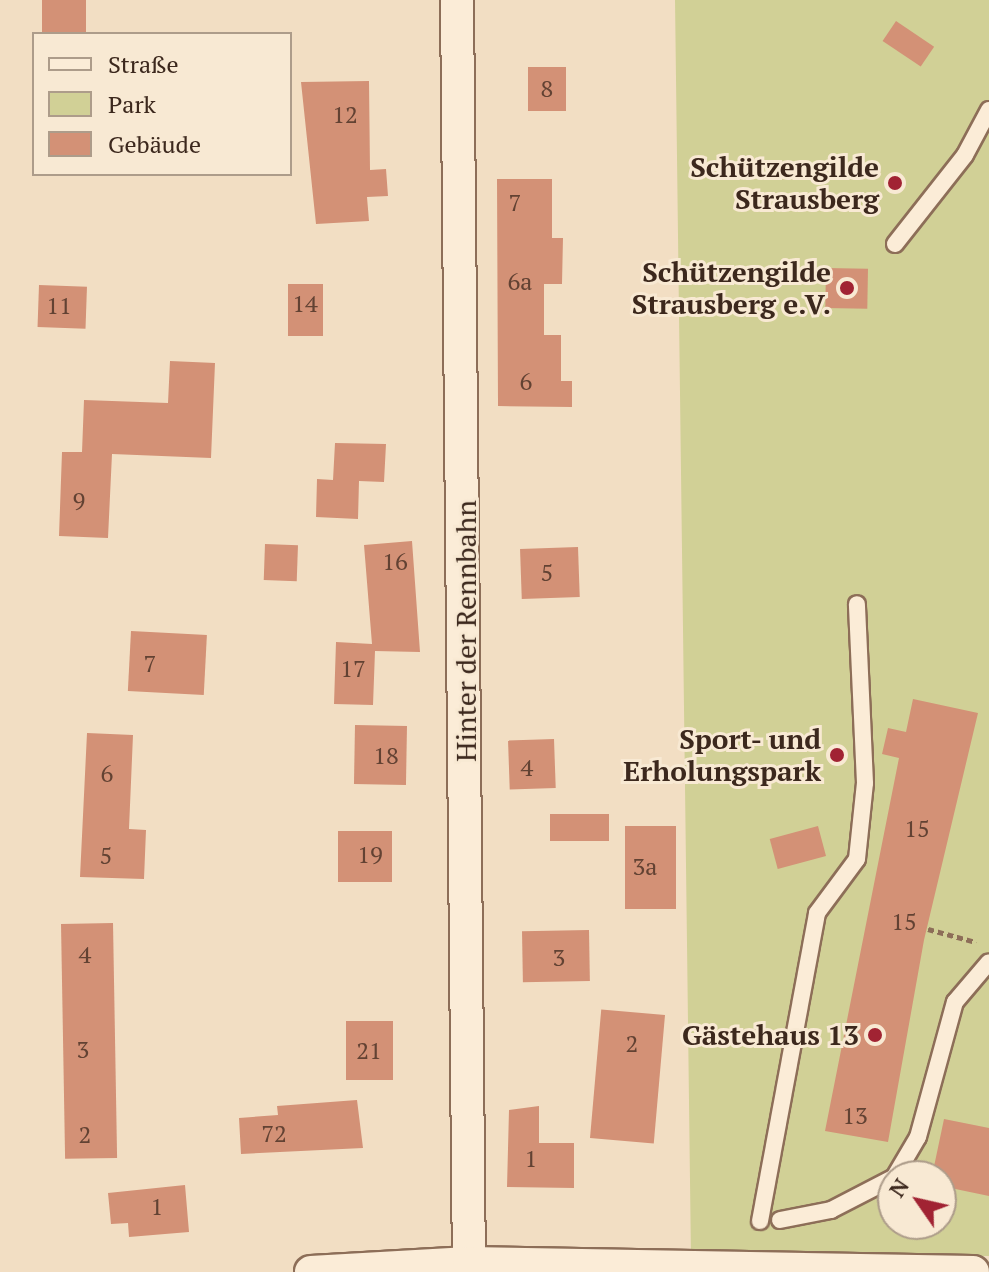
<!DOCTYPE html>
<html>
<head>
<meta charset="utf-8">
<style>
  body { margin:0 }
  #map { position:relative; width:989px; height:1272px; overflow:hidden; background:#f2dec3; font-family:"PT Serif",serif }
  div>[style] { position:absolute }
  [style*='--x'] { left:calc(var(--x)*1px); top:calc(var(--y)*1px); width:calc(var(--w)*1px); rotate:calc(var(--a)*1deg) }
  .green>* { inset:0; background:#d1d096 }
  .building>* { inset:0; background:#d39176; transform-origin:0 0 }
  .path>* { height:5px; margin-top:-2.5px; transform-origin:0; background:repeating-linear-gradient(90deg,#8d6e58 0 6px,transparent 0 10px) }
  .roads { filter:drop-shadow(2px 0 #8d6e58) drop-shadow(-2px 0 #8d6e58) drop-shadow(0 2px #8d6e58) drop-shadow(0 -2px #8d6e58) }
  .service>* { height:16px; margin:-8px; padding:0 8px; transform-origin:8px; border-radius:8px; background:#fbecd7 }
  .minor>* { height:32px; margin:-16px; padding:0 16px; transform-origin:16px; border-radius:16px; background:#fbecd7 }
  .dots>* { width:22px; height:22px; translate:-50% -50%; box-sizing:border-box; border:4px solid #f8e9d3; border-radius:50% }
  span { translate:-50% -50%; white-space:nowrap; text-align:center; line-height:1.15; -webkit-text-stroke:6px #f8e9d3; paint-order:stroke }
  .number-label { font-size:24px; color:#624233 }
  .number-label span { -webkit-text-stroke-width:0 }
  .poi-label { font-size:28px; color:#3c281d; font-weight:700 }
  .right { translate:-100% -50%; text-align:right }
  .street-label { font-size:28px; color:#3c281d }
  .legend { position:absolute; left:32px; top:32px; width:260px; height:144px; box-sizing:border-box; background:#f8e9d3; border:2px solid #ad9c8a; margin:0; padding:10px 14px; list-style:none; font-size:24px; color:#3c281d }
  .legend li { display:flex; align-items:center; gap:16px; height:40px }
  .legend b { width:40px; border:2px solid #ad9c8a }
  .north { position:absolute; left:877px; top:1160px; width:80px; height:80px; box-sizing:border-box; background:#f8e9d3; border:2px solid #ad9c8a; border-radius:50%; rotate:304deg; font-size:22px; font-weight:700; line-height:32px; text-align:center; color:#3c281d }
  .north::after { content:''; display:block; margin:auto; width:28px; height:36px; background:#a12333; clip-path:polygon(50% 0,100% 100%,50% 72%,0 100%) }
</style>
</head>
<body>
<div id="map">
  <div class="green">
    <i style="clip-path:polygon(evenodd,675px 0,989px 0,989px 1256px,691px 1259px,675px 0,893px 1176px,941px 1176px,941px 1224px,893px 1224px,893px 1176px)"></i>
  </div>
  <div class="building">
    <i style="left:42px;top:0;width:44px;height:34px"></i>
    <i style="left:896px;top:21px;width:46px;height:24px;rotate:34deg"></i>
    <i style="left:528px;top:67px;width:38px;height:44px"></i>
    <i style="clip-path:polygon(369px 81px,370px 170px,386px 169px,388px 196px,367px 197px,369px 221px,316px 224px,301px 82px)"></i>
    <i style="clip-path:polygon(497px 179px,552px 179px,552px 238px,563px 238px,562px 284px,544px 284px,544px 335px,561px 335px,561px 381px,572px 381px,572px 407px,498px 406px)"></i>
    <i style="left:826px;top:268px;width:42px;height:40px;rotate:1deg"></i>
    <i style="left:288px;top:284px;width:35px;height:52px"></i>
    <i style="left:39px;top:285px;width:48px;height:42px;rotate:2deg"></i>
    <i style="clip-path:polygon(170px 361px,215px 363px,211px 458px,112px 454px,108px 538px,59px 536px,62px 452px,82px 452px,84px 400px,168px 403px)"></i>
    <i style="clip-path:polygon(335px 443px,386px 444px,384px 482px,359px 481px,358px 519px,316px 517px,317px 479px,333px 480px)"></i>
    <i style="clip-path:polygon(412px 541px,420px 652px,375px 651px,373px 705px,334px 704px,336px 642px,372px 644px,364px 545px)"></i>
    <i style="left:265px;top:544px;width:33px;height:36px;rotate:2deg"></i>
    <i style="left:578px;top:547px;width:50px;height:58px;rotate:88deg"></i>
    <i style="left:131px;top:631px;width:76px;height:60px;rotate:3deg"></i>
    <i style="clip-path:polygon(913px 699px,978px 713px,924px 940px,888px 1142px,825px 1131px,899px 758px,882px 754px,888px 728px,906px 732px)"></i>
    <i style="left:355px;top:725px;width:52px;height:59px;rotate:1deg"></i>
    <i style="clip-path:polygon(87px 733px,133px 735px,129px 829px,146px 830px,144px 879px,80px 877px)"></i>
    <i style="left:554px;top:739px;width:49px;height:46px;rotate:88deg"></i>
    <i style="left:609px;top:814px;width:27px;height:59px;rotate:90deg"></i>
    <i style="left:625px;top:826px;width:51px;height:83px"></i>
    <i style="left:818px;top:826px;width:31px;height:50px;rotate:75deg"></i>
    <i style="left:392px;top:831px;width:51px;height:54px;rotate:90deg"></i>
    <i style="left:113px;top:923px;width:235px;height:52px;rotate:89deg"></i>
    <i style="left:589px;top:930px;width:51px;height:67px;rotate:89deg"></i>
    <i style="left:665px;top:1015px;width:129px;height:64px;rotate:95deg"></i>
    <i style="left:393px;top:1021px;width:59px;height:47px;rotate:90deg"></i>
    <i style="clip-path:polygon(357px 1100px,363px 1148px,241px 1154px,239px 1118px,278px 1115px,277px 1106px)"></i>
    <i style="clip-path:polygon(539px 1106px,539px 1143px,574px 1143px,574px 1188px,507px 1187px,509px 1110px)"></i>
    <i style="clip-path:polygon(944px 1119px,989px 1128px,989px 1196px,941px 1186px,941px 1176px,932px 1176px)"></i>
    <i style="clip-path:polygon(185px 1185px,189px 1232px,129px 1237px,128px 1223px,111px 1224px,108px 1193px)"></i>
  </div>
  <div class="path">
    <i style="--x:928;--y:929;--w:50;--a:15.2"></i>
  </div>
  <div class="roads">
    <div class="service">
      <i style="--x:895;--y:244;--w:113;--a:-51.8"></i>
      <i style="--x:965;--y:155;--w:51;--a:-61.9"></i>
      <i style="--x:895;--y:1176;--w:45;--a:-59.5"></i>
      <i style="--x:918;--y:1137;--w:140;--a:-74.7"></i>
      <i style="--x:955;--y:1002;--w:52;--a:-49.6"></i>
      <i style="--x:780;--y:1220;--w:52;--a:-11.1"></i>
      <i style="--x:831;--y:1210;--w:70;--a:-27.3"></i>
      <i style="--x:760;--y:1221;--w:313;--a:-79.5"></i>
      <i style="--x:817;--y:913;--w:67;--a:-53.5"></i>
      <i style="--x:857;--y:859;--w:76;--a:-84"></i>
      <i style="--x:865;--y:783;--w:179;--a:-92.6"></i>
    </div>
    <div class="minor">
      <i style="--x:457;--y:0;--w:1272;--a:89.46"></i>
      <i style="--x:311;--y:1272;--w:158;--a:-3.3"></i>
      <i style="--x:469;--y:1263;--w:504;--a:1.02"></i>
    </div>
  </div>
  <div class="dots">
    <i style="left:895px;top:183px;background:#a12333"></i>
    <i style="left:847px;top:288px;background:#a12333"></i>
    <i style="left:837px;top:755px;background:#a12333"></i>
    <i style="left:875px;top:1035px;background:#a12333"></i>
  </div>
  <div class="number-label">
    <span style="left:547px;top:89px">8</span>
    <span style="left:345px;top:115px">12</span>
    <span style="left:515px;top:203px">7</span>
    <span style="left:520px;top:282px">6a</span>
    <span style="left:305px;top:304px">14</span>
    <span style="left:59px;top:306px">11</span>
    <span style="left:526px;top:382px">6</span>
    <span style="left:79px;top:501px">9</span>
    <span style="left:395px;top:562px">16</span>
    <span style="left:547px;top:573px">5</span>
    <span style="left:150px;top:664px">7</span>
    <span style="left:353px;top:669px">17</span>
    <span style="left:386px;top:756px">18</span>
    <span style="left:527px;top:768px">4</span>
    <span style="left:107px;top:774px">6</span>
    <span style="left:917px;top:829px">15</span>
    <span style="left:370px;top:855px">19</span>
    <span style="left:106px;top:856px">5</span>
    <span style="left:645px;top:867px">3a</span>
    <span style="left:904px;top:922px">15</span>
    <span style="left:85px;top:955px">4</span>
    <span style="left:559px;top:958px">3</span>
    <span style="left:632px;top:1044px">2</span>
    <span style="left:83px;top:1050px">3</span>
    <span style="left:369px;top:1051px">21</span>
    <span style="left:855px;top:1116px">13</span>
    <span style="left:274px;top:1134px">72</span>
    <span style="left:85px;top:1135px">2</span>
    <span style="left:531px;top:1159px">1</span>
    <span style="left:157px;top:1207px">1</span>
  </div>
  <div class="poi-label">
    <span class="right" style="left:879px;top:183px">Schützengilde<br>Strausberg</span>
    <span class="right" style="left:831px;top:288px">Schützengilde<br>Strausberg e.V.</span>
    <span class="right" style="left:821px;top:755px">Sport- und<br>Erholungspark</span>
    <span class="right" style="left:859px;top:1035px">Gästehaus 13</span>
  </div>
  <div class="street-label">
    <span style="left:466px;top:631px;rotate:-90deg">Hinter der Rennbahn</span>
  </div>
  <ul class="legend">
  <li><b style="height:10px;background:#fbecd7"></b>Straße</li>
  <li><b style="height:22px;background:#d1d096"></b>Park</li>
  <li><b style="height:22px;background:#d39176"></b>Gebäude</li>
  </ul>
  <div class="north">N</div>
</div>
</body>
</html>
